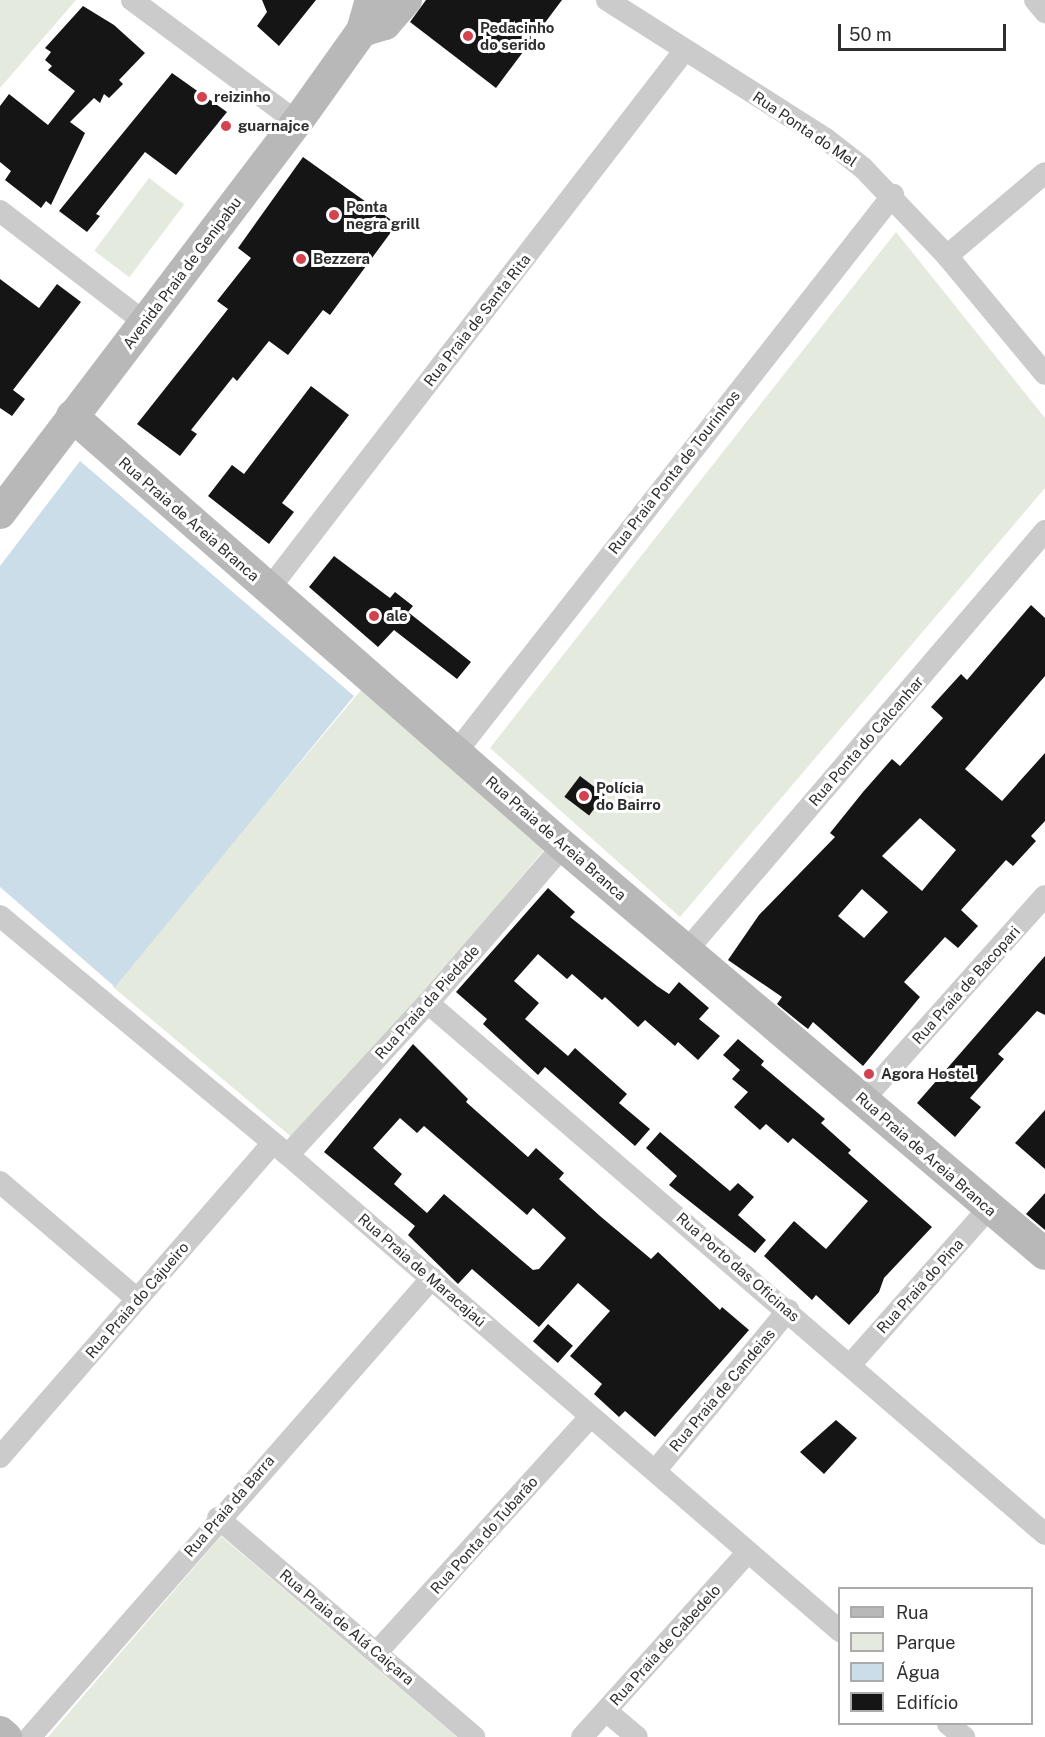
<!DOCTYPE html>
<html>
<head>
<meta charset="utf-8">
<style>
  body { margin:0 }
  #map { position:relative; width:1045px; height:1737px; overflow:hidden; background:#fff; font-family:"Public Sans",sans-serif }
  div>[style] { position:absolute }
  [style*='--x'] { left:calc(var(--x)*1px); top:calc(var(--y)*1px); width:calc(var(--w)*1px); rotate:calc(var(--a)*1deg) }
  .green>* { inset:0; background:#e4eadd; transform-origin:0 0 }
  .water>* { inset:0; background:#cbdde8 }
  .building>* { inset:0; background:#151515; transform-origin:0 0 }
  .street>* { height:22px; margin:-11px; padding:0 11px; transform-origin:11px; border-radius:11px; background:#cbcbcb }
  .secondary>* { height:32px; margin:-16px; padding:0 16px; transform-origin:16px; border-radius:16px; background:#b8b8b8 }
  .dots>* { width:16px; height:16px; translate:-50% -50%; box-sizing:border-box; border:3px solid #fff; border-radius:50% }
  span { translate:-50% -50%; white-space:nowrap; text-align:center; line-height:1.15; -webkit-text-stroke:6px #fff; paint-order:stroke }
  .poi-label { font-size:15px; color:#2e2e2e; font-weight:700 }
  .left { translate:0 -50%; text-align:left }
  .street-label { font-size:15px; color:#2e2e2e }
  .legend { position:absolute; left:838px; top:1587px; width:195px; height:138px; box-sizing:border-box; background:#fff; border:2px solid #ababab; margin:0; padding:8px 10px; list-style:none; font-size:18px; color:#2e2e2e }
  .legend li { display:flex; align-items:center; gap:12px; height:30px }
  .legend b { width:30px; border:2px solid #ababab }
  .scale { position:absolute; left:838px; top:24px; width:168px; height:27px; box-sizing:border-box; border:3px solid #2e2e2e; border-top:0; padding-left:8px; font-size:18px; line-height:21px; white-space:nowrap; color:#2e2e2e; -webkit-text-stroke:4px #fff; paint-order:stroke }
</style>
</head>
<body>
<div id="map">
  <div class="green">
    <i style="clip-path:polygon(0 0,76px 0,0 88px)"></i>
    <i style="left:149px;top:178px;width:44px;height:91px;rotate:37deg"></i>
    <i style="clip-path:polygon(896px 232px,1045px 418px,1045px 488px,680px 917px,490px 748px)"></i>
    <i style="left:361px;top:690px;width:243px;height:387px;rotate:40deg"></i>
    <i style="clip-path:polygon(221px 1536px,457px 1737px,48px 1737px)"></i>
  </div>
  <div class="water">
    <i style="clip-path:polygon(80px 461px,354px 696px,115px 987px,0 887px,0 566px)"></i>
  </div>
  <div class="building">
    <i style="clip-path:polygon(262px 0,316px 0,279px 46px,257px 26px,267px 12px)"></i>
    <i style="clip-path:polygon(426px 0,562px 0,496px 88px,410px 22px)"></i>
    <i style="clip-path:polygon(83px 6px,114px 25px,145px 53px,119px 80px,123px 84px,109px 98px,104px 94px,100px 103px,94px 98px,70px 122px,85px 133px,51px 205px,46px 201px,41px 208px,5px 180px,11px 171px,0 162px,0 106px,9px 94px,48px 125px,75px 91px,48px 70px,52px 66px,45px 60px,51px 52px,45px 48px)"></i>
    <i style="clip-path:polygon(172px 73px,227px 112px,176px 175px,145px 152px,96px 214px,100px 216px,87px 232px,59px 211px)"></i>
    <i style="clip-path:polygon(303px 157px,397px 224px,330px 315px,323px 310px,288px 355px,269px 341px,237px 381px,233px 377px,191px 430px,197px 434px,180px 456px,137px 424px,228px 309px,217px 301px,251px 258px,238px 248px)"></i>
    <i style="clip-path:polygon(0 279px,39px 308px,57px 284px,81px 302px,13px 390px,25px 399px,12px 416px,0 408px)"></i>
    <i style="clip-path:polygon(311px 386px,349px 415px,282px 503px,294px 512px,269px 544px,208px 496px,232px 465px,244px 474px)"></i>
    <i style="clip-path:polygon(334px 556px,390px 598px,395px 592px,413px 606px,408px 612px,471px 662px,457px 679px,394px 630px,378px 647px,309px 587px)"></i>
    <i style="clip-path:polygon(evenodd,1031px 605px,1045px 618px,1045px 676px,965px 769px,1002px 801px,1045px 753px,1045px 821px,1031px 836px,1036px 841px,1013px 866px,1006px 860px,961px 910px,978px 926px,958px 948px,945px 937px,904px 982px,920px 997px,863px 1066px,813px 1022px,808px 1029px,799px 1022px,777px 1004px,782px 997px,728px 960px,759px 915px,835px 837px,830px 833px,863px 792px,892px 759px,900px 766px,943px 718px,931px 707px,961px 674px,967px 680px,1031px 605px,920px 818px,956px 850px,922px 891px,882px 856px,920px 818px,1031px 605px,862px 889px,888px 912px,864px 938px,838px 916px,862px 889px)"></i>
    <i style="left:580px;top:776px;width:31px;height:26px;rotate:37deg"></i>
    <i style="clip-path:polygon(548px 888px,575px 912px,570px 917px,657px 986px,669px 994px,679px 982px,709px 1008px,699px 1019px,720px 1036px,698px 1060px,678px 1042px,675px 1046px,645px 1020px,638px 1027px,605px 997px,602px 1000px,572px 974px,567px 979px,538px 954px,514px 981px,539px 1003px,525px 1019px,568px 1056px,575px 1048px,627px 1094px,619px 1103px,650px 1129px,635px 1146px,545px 1067px,538px 1075px,483px 1024px,487px 1019px,456px 992px)"></i>
    <i style="clip-path:polygon(1045px 956px,1045px 1015px,1037px 1011px,998px 1054px,1004px 1059px,970px 1098px,981px 1107px,955px 1137px,917px 1103px)"></i>
    <i style="clip-path:polygon(738px 1039px,764px 1061px,761px 1065px,825px 1119px,821px 1123px,851px 1150px,848px 1153px,932px 1227px,884px 1278px,879px 1292px,849px 1325px,816px 1295px,812px 1300px,764px 1256px,794px 1221px,826px 1249px,868px 1201px,793px 1138px,788px 1143px,766px 1124px,760px 1130px,734px 1107px,748px 1092px,732px 1079px,740px 1070px,723px 1055px)"></i>
    <i style="clip-path:polygon(evenodd,413px 1044px,468px 1099px,466px 1102px,528px 1157px,536px 1148px,564px 1173px,559px 1179px,600px 1216px,651px 1259px,658px 1252px,720px 1310px,722px 1307px,749px 1330px,655px 1437px,625px 1411px,619px 1417px,594px 1394px,602px 1384px,570px 1356px,610px 1311px,578px 1283px,539px 1327px,472px 1269px,458px 1284px,408px 1235px,415px 1226px,324px 1152px,413px 1044px,400px 1118px,417px 1133px,424px 1126px,527px 1215px,533px 1208px,566px 1238px,539px 1269px,533px 1270px,444px 1194px,427px 1213px,394px 1184px,402px 1174px,373px 1148px,400px 1118px)"></i>
    <i style="clip-path:polygon(1045px 1110px,1045px 1169px,1015px 1143px)"></i>
    <i style="clip-path:polygon(660px 1132px,730px 1191px,738px 1183px,754px 1197px,738px 1215px,766px 1240px,755px 1253px,669px 1185px,677px 1176px,646px 1148px)"></i>
    <i style="clip-path:polygon(1045px 1193px,1045px 1230px,1026px 1214px)"></i>
    <i style="left:548px;top:1324px;width:33px;height:23px;rotate:41deg"></i>
    <i style="clip-path:polygon(836px 1420px,857px 1438px,824px 1474px,800px 1452px)"></i>
  </div>
  <div class="street">
    <i style="--x:132;--y:0;--w:205;--a:36.5"></i>
    <i style="--x:607;--y:0;--w:259;--a:32.4"></i>
    <i style="--x:826;--y:139;--w:47;--a:38.1"></i>
    <i style="--x:863;--y:168;--w:122;--a:46.3"></i>
    <i style="--x:947;--y:256;--w:153;--a:50.3"></i>
    <i style="--x:1035;--y:0;--w:16;--a:50"></i>
    <i style="--x:0;--y:211;--w:182;--a:37.6"></i>
    <i style="--x:947;--y:256;--w:128;--a:-40.3"></i>
    <i style="--x:269;--y:589;--w:679;--a:-52.35"></i>
    <i style="--x:457;--y:751;--w:707;--a:-51.9"></i>
    <i style="--x:0;--y:916;--w:374;--a:39.7"></i>
    <i style="--x:288;--y:1155;--w:729;--a:40.77"></i>
    <i style="--x:687;--y:950;--w:551;--a:-49.49"></i>
    <i style="--x:428;--y:1003;--w:814;--a:40.72"></i>
    <i style="--x:863;--y:1100;--w:273;--a:-48.3"></i>
    <i style="--x:288;--y:1155;--w:207;--a:-47.4"></i>
    <i style="--x:428;--y:1003;--w:207;--a:-49.3"></i>
    <i style="--x:0;--y:1182;--w:180;--a:40.5"></i>
    <i style="--x:851;--y:1364;--w:208;--a:-48.5"></i>
    <i style="--x:0;--y:1457;--w:416;--a:-49"></i>
    <i style="--x:655;--y:1471;--w:209;--a:-50.4"></i>
    <i style="--x:218;--y:1518;--w:337;--a:40.5"></i>
    <i style="--x:377;--y:1652;--w:317;--a:-47.8"></i>
    <i style="--x:606;--y:1711;--w:40;--a:40"></i>
    <i style="--x:948;--y:1724;--w:21;--a:39"></i>
    <i style="--x:30;--y:1737;--w:610;--a:-48.79"></i>
    <i style="--x:582;--y:1737;--w:247;--a:-48.1"></i>
  </div>
  <div class="secondary">
    <i style="--x:362;--y:31;--w:24;--a:-17"></i>
    <i style="--x:385;--y:24;--w:32;--a:-49"></i>
    <i style="--x:72;--y:416;--w:653;--a:41.21"></i>
    <i style="--x:563;--y:846;--w:631;--a:40.25"></i>
    <i style="--x:0;--y:513;--w:491;--a:-52.8"></i>
    <i style="--x:297;--y:122;--w:112;--a:-54.5"></i>
    <i style="--x:362;--y:31;--w:32;--a:-74"></i>
    <i style="--x:0;--y:1732;--w:8;--a:40"></i>
  </div>
  <div class="dots">
    <i style="left:468px;top:36px;background:#d3424f"></i>
    <i style="left:202px;top:97px;background:#d3424f"></i>
    <i style="left:226px;top:126px;background:#d3424f"></i>
    <i style="left:334px;top:215px;background:#d3424f"></i>
    <i style="left:301px;top:259px;background:#d3424f"></i>
    <i style="left:374px;top:616px;background:#d3424f"></i>
    <i style="left:584px;top:796px;background:#d3424f"></i>
    <i style="left:869px;top:1074px;background:#d3424f"></i>
  </div>
  <div class="poi-label">
    <span class="left" style="left:480px;top:36px">Pedacinho<br>do serido</span>
    <span class="left" style="left:214px;top:97px">reizinho</span>
    <span class="left" style="left:238px;top:126px">guarnajce</span>
    <span class="left" style="left:346px;top:215px">Ponta<br>negra grill</span>
    <span class="left" style="left:313px;top:259px">Bezzera</span>
    <span class="left" style="left:386px;top:616px">ale</span>
    <span class="left" style="left:596px;top:796px">Polícia<br>do Bairro</span>
    <span class="left" style="left:881px;top:1074px">Agora Hostel</span>
  </div>
  <div class="street-label">
    <span style="left:805px;top:129px;rotate:34deg">Rua Ponta do Mel</span>
    <span style="left:182px;top:273px;rotate:-53deg">Avenida Praia de Genipabu</span>
    <span style="left:477px;top:320px;rotate:-52deg">Rua Praia de Santa Rita</span>
    <span style="left:674px;top:472px;rotate:-52deg">Rua Praia Ponta de Tourinhos</span>
    <span style="left:189px;top:519px;rotate:41deg">Rua Praia de Areia Branca</span>
    <span style="left:866px;top:741px;rotate:-49deg">Rua Ponta do Calcanhar</span>
    <span style="left:556px;top:838px;rotate:41deg">Rua Praia de Areia Branca</span>
    <span style="left:966px;top:985px;rotate:-48deg">Rua Praia de Bacopari</span>
    <span style="left:427px;top:1002px;rotate:-48deg">Rua Praia da Piedade</span>
    <span style="left:926px;top:1154px;rotate:41deg">Rua Praia de Areia Branca</span>
    <span style="left:738px;top:1267px;rotate:41deg">Rua Porto das Oficinas</span>
    <span style="left:422px;top:1270px;rotate:41deg">Rua Praia de Maracajaú</span>
    <span style="left:920px;top:1286px;rotate:-48deg">Rua Praia do Pina</span>
    <span style="left:137px;top:1300px;rotate:-49deg">Rua Praia do Cajueiro</span>
    <span style="left:722px;top:1390px;rotate:-50deg">Rua Praia de Candeias</span>
    <span style="left:229px;top:1506px;rotate:-49deg">Rua Praia da Barra</span>
    <span style="left:484px;top:1535px;rotate:-48deg">Rua Ponta do Tubarão</span>
    <span style="left:347px;top:1627px;rotate:40deg">Rua Praia de Alá Caiçara</span>
    <span style="left:665px;top:1645px;rotate:-48deg">Rua Praia de Cabedelo</span>
  </div>
  <ul class="legend">
  <li><b style="height:8px;background:#b8b8b8"></b>Rua</li>
  <li><b style="height:16px;background:#e4eadd"></b>Parque</li>
  <li><b style="height:16px;background:#cbdde8"></b>Água</li>
  <li><b style="height:16px;background:#151515"></b>Edifício</li>
  </ul>
  <div class="scale">50 m</div>
</div>
</body>
</html>
